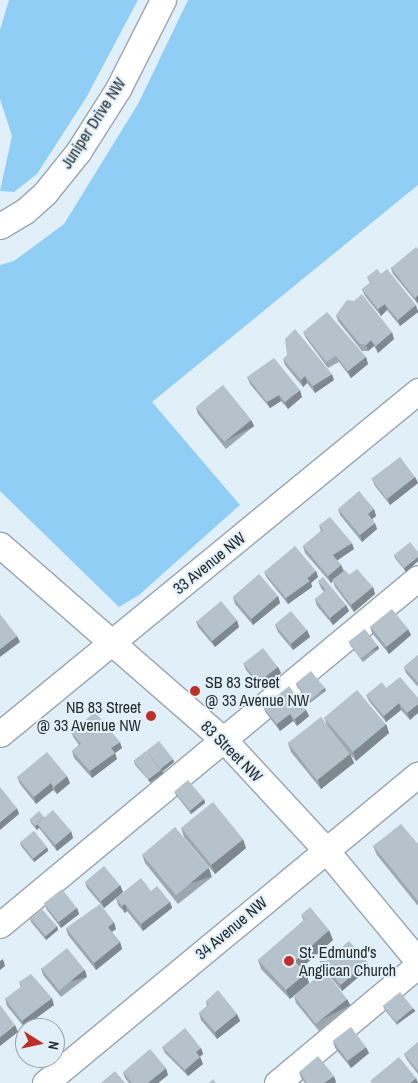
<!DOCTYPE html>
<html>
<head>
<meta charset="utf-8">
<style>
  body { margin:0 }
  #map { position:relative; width:418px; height:1083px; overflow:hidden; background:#e1eff8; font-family:"Archivo Narrow",sans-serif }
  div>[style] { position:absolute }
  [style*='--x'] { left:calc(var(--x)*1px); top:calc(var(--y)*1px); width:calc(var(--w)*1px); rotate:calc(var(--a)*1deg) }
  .green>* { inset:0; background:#91cef5 }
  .roads { filter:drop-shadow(1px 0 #99a5ae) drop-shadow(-1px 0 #99a5ae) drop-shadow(0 1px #99a5ae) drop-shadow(0 -1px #99a5ae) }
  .minor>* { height:25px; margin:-12.5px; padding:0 12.5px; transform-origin:12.5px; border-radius:12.5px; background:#fff }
  .wall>* { inset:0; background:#9ca7af }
  .shaded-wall>* { inset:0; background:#7f888f; transform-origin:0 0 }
  .building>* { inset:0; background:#b5c2cc; transform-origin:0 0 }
  .dots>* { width:14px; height:14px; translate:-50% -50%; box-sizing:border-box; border:2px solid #e1eff8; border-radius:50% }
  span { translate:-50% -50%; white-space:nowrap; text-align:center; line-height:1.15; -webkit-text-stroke:4px #e1eff8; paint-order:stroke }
  .street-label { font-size:16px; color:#272c2f }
  .poi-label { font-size:16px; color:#272c2f }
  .left { translate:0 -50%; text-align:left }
  .right { translate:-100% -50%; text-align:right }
  .north { position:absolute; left:15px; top:1018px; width:50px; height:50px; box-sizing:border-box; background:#e1eff8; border:1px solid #97a1a8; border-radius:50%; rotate:100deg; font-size:14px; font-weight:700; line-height:20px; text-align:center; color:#272c2f }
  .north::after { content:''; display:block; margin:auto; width:18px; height:22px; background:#bd2f29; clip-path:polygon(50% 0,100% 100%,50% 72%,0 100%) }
</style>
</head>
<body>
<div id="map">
  <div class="green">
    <i style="clip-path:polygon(9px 0,138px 0,86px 98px,37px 174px,14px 192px,0 191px,12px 136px,0 99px,0 30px)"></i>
    <i style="clip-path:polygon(188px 0,418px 0,418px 185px,152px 402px,240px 505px,139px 595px,119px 607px,0 491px,0 265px,14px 261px,64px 224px,138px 104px)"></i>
  </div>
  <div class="roads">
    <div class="minor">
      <i style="--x:0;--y:226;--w:29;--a:-31"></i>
      <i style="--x:25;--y:211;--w:27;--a:-42"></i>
      <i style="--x:45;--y:193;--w:53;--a:-51.2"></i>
      <i style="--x:78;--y:152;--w:75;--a:-57.6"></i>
      <i style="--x:118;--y:89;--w:100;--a:-63.2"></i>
      <i style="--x:0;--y:545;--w:298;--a:41.1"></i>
      <i style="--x:225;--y:741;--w:147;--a:47.2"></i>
      <i style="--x:325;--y:849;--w:146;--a:50.3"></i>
      <i style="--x:0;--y:734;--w:541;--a:-39.37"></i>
      <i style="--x:0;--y:925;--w:543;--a:-39.7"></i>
      <i style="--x:45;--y:1083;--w:484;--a:-39.6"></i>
      <i style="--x:277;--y:1083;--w:184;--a:-39.9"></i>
    </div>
  </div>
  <div class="wall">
    <i style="clip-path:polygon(418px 249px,418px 304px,393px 274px,391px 268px)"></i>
    <i style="clip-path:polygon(381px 274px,418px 310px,418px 312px,400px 326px,387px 310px,381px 316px,365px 296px,362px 289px,370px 283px,367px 277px)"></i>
    <i style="clip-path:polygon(336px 315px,394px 339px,378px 353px,374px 346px,368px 351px,362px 351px,338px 321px)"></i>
    <i style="clip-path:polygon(303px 332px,366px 357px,368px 364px,351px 378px,339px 362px,328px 368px,306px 338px)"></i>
    <i style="clip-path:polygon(283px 359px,334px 380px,315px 393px,307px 383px,303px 387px,285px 365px)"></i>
    <i style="clip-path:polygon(247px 377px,302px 397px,288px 409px,281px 401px,270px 408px,250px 384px)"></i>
    <i style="clip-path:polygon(196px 408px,251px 420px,254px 426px,226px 449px,198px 414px)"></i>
    <i style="clip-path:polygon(415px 477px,418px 483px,390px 505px,375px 486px,372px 479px)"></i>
    <i style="clip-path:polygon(338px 509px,374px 509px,376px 516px,372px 519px,377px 529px,362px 542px,340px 515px)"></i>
    <i style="clip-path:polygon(319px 525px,354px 549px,337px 560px,341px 565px,344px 571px,349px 575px,373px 587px,375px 594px,354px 612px,335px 587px,333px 581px,331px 583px,305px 553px,303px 546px,321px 531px)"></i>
    <i style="clip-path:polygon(418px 552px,418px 561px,406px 572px,395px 558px,394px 555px)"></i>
    <i style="clip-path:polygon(316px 571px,318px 577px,311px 583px,312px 587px,288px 604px,267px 578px,264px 572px)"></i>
    <i style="clip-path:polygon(318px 581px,346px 605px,349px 611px,333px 625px,317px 606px,315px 599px,324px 592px,321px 588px)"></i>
    <i style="clip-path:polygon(278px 596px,280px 603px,253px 625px,235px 604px,233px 597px)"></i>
    <i style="clip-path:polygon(196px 621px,239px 627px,215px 647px,198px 627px)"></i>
    <i style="clip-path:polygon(275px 625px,307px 630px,310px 637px,293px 650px,278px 632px)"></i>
    <i style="clip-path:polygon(370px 627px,411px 635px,389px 654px,372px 633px)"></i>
    <i style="clip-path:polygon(349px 642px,378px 646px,379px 649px,363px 662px,350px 645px)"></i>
    <i style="clip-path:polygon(418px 655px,418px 687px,406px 673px,404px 667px)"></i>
    <i style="clip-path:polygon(243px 663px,278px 667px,281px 673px,261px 689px,246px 670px)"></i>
    <i style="clip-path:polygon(296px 684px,326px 691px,310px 703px,297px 687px)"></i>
    <i style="clip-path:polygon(386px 688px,418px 698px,410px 720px,401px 710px,386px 722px,369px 701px,366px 695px)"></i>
    <i style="clip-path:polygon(263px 707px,306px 710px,309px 716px,297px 726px,293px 721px,280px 731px,266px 713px)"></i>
    <i style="clip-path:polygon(324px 717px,386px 724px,389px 733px,356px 761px,350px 754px,354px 763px,321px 789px,291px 752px,288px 743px,327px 725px)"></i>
    <i style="clip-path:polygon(71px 732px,122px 748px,115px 753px,117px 759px,92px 778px,74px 758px,72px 751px,79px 745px,74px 738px)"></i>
    <i style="clip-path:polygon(147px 751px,174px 762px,162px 772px,161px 770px,163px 773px,151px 783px,135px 765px,134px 761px,148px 754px)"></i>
    <i style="clip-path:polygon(17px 777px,70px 783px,57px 794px,53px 790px,36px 804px,20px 784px)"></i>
    <i style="clip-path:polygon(174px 792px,204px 799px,205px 803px,191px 814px,176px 795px)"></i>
    <i style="clip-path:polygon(44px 817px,71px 831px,73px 838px,57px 851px,39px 828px,37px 830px,31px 823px,30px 819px)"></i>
    <i style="clip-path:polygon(181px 828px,246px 848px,215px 874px,184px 837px)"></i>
    <i style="clip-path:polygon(20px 842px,47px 847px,48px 851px,34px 862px,21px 846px)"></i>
    <i style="clip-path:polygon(418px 844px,418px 906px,377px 855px,373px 846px)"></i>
    <i style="clip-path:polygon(142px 854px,212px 877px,178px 904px,145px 863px)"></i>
    <i style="clip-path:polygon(85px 882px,120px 885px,123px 892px,104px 908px,87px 888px)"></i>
    <i style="clip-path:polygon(151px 891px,170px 902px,172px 908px,143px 931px,127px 911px,125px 913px,118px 905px,116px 898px)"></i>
    <i style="clip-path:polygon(44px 903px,77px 908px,79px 914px,61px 928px,47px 910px)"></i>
    <i style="clip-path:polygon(301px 915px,333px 940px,301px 968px,306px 973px,309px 983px,290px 999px,261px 969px,258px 960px,304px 921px)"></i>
    <i style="clip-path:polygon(30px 918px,57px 926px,58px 930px,46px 940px,31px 922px)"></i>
    <i style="clip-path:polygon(66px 928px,116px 929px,112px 932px,120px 942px,122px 949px,96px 970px,68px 935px)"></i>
    <i style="clip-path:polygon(320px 961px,367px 962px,369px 968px,342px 991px,323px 968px)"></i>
    <i style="clip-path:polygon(41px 968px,87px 977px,61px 997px,43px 975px)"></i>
    <i style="clip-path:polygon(19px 982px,54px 1005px,24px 1027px,7px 1006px,5px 999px,21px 987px)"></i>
    <i style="clip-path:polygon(294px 996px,347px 999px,350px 1005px,319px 1031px,296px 1003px)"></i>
    <i style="clip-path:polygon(206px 1001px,237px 1014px,240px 1021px,217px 1039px,201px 1020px,199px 1013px,207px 1006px)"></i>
    <i style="clip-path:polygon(383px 1006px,415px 1011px,397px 1025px,385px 1010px)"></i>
    <i style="clip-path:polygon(333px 1042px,369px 1053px,351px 1068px,335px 1048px)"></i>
    <i style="clip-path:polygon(418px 1042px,418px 1074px,407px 1060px,404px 1054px)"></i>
    <i style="clip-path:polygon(162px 1047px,201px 1048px,203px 1054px,200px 1057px,203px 1064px,188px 1076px,165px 1053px)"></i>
    <i style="clip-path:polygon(123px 1072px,168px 1075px,158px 1083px,129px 1083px,125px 1078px)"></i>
    <i style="clip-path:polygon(299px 1072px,336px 1082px,335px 1083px,305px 1083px,301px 1078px)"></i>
  </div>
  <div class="shaded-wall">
    <i style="clip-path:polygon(418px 295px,418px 304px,415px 298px)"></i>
    <i style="clip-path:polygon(385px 304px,387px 310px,381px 316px,378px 309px)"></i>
    <i style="clip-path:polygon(416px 305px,418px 312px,400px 326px,398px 320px)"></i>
    <i style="clip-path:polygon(392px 332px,394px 339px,378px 353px,376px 346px)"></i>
    <i style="clip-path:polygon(371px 340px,374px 346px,368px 351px,366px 345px)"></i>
    <i style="clip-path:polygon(366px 357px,368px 364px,351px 378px,348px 371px)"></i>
    <i style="clip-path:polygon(332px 374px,334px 380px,315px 393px,313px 386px)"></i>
    <i style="clip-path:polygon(305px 376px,307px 383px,303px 387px,301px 380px)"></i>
    <i style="clip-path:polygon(300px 390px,302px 397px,288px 409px,285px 402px)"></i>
    <i style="clip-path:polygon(279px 395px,281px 401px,270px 408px,267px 402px)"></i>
    <i style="left:251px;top:420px;width:7px;height:35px;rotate:63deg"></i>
    <i style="clip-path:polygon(415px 477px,418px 483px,390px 505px,388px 499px)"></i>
    <i style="clip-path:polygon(374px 509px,376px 516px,370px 521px,368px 514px)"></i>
    <i style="clip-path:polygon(375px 523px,377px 529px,362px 542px,360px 535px)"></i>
    <i style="clip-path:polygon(352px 543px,354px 549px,335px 562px,333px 555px)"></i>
    <i style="clip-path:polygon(418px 557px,418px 561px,406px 572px,404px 568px)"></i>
    <i style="clip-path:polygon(341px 565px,344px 572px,331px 583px,328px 576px)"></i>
    <i style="clip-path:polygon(316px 571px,318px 577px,311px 583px,312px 587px,288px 604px,286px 598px)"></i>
    <i style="clip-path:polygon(373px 587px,375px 594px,354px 612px,351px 605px)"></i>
    <i style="clip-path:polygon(278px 596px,280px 603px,253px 625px,251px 619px)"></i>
    <i style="clip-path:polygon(346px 605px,349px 611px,333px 625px,330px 618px)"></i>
    <i style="clip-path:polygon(237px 620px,239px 627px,215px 647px,212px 641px)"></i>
    <i style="clip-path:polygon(408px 629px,411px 635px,389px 654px,386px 647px)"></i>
    <i style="clip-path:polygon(307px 630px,310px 637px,293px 650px,291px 644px)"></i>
    <i style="clip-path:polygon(17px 636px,20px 642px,0 657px,0 649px)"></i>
    <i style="left:378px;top:646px;width:3px;height:21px;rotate:72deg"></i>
    <i style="clip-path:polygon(278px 667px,281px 673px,261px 689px,259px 682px)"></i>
    <i style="left:325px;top:688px;width:3px;height:20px;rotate:72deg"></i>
    <i style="clip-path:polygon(399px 703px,401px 710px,386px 722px,384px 716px)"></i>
    <i style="clip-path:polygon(418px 704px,418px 713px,410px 720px,407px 713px)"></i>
    <i style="clip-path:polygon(306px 710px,309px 716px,297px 726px,295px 719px)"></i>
    <i style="clip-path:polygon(290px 714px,293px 721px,280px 731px,277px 724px)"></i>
    <i style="clip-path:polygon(386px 724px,389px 733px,356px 761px,353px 751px)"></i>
    <i style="clip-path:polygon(120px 742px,122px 748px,115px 753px,117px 759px,92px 778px,90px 771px,111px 748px)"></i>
    <i style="clip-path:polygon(350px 754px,354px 763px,321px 789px,318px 780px)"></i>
    <i style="clip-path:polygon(173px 759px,174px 762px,162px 772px,161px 768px)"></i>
    <i style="left:161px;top:770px;width:4px;height:16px;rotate:56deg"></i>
    <i style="clip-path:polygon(67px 776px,70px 783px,57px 794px,54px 787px)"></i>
    <i style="clip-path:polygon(51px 783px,53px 790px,36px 804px,34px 797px)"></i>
    <i style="clip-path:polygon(204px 799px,205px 803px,191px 814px,190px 810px)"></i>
    <i style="clip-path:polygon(17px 808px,19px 814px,0 830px,0 822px)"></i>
    <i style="clip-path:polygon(38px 824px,39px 828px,37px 830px,35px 826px)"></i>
    <i style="clip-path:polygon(71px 831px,73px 838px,57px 851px,55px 845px)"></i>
    <i style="clip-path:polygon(243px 839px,246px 848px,215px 874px,211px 865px)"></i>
    <i style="clip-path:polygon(47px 847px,48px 851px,34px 862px,33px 858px)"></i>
    <i style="left:209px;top:868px;width:9px;height:43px;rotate:72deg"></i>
    <i style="clip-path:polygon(120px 885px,123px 892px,104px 908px,101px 901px)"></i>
    <i style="clip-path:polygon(170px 902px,172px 908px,143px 931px,141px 924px)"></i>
    <i style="clip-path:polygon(125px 904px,127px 911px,125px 913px,122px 906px)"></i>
    <i style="clip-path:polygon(77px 908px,79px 914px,61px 928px,59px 922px)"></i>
    <i style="clip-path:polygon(114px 922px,116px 929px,110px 933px,108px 927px)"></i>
    <i style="clip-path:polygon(57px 926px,58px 930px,46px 940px,45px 936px)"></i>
    <i style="clip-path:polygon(329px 930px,333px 940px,299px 970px,295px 961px)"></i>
    <i style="clip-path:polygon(120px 942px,122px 949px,96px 970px,94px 963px)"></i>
    <i style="clip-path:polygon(3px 959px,5px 966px,0 970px,0 961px)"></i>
    <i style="clip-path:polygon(367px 962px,369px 968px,342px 991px,340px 984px)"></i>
    <i style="left:85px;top:970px;width:7px;height:34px;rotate:74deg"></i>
    <i style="clip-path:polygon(306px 973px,309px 983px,290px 999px,286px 990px)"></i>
    <i style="clip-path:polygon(52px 998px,54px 1005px,24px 1027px,22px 1021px)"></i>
    <i style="left:347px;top:999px;width:7px;height:39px;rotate:63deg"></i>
    <i style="left:413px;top:1008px;width:4px;height:21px;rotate:56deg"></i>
    <i style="clip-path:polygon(237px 1014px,240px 1021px,217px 1039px,215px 1032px)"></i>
    <i style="clip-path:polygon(15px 1025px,18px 1032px,0 1046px,0 1037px)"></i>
    <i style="clip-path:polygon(366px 1047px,369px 1053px,351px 1068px,348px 1061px)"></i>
    <i style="clip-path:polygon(201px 1048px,203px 1054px,198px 1058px,196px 1052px)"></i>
    <i style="clip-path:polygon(200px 1057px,203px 1064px,188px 1076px,185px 1070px)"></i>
    <i style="clip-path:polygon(166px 1068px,168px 1075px,158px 1083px,148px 1083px)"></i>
    <i style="clip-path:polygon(334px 1076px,336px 1082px,335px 1083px,324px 1083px)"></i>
    <i style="clip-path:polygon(416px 1078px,418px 1083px,410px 1083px)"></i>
  </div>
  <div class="building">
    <i style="clip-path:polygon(416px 247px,418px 249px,418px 295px,415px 298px,391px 268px)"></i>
    <i style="clip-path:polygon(377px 269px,381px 274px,387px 269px,416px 305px,398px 320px,385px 304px,378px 309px,362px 289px,371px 282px,367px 277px)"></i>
    <i style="clip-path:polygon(362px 294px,392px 332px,376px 346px,371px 340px,366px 345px,360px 344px,336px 315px,347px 300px,354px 301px)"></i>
    <i style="clip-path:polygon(327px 312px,366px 357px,348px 371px,336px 356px,326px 362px,303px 332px)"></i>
    <i style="clip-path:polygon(295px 329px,332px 374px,313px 386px,305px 376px,301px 380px,283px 359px,287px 355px,285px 339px)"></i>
    <i style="clip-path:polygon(274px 358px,300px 390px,285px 402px,279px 395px,267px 402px,247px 377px)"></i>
    <i style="left:223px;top:385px;width:45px;height:35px;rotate:51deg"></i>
    <i style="left:400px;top:457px;width:25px;height:36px;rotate:53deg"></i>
    <i style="clip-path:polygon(359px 491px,374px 509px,368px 514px,375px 523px,360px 535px,338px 509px)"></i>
    <i style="clip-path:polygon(330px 517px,352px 543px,333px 555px,341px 565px,328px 576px,303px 546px,323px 530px,319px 525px)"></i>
    <i style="clip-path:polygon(410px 542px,418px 552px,418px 557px,404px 568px,394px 555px)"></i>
    <i style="clip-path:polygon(295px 546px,316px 571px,307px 578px,310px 581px,286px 598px,264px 572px)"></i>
    <i style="clip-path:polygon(357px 569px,373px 587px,351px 605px,332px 580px,345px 570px,349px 575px)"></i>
    <i style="left:259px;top:574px;width:29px;height:35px;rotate:49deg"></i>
    <i style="clip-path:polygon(323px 577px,346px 605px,330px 618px,315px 599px,326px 590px,318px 581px)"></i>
    <i style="left:221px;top:601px;width:25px;height:32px;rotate:50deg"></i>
    <i style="left:392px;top:609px;width:26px;height:28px;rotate:51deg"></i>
    <i style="left:291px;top:611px;width:25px;height:21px;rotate:50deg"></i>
    <i style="clip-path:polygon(0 614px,17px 636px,0 649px)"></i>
    <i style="left:365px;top:629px;width:21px;height:21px;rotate:53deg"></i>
    <i style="left:263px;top:648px;width:24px;height:25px;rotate:52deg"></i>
    <i style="clip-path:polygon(418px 655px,418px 683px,404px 667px)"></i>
    <i style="left:311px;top:671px;width:22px;height:20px;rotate:51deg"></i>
    <i style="clip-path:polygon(400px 677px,418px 698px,418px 704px,407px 713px,399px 703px,384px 716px,366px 695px,382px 682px,386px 688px)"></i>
    <i style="clip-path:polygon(289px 686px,306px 710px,295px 719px,290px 714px,277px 724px,263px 707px)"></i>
    <i style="left:357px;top:690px;width:45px;height:43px;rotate:50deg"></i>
    <i style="clip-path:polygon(95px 712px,120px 742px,111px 748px,115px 753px,90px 771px,72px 751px,81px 744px,71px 732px)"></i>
    <i style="left:321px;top:717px;width:47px;height:42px;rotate:52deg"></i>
    <i style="left:159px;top:741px;width:23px;height:16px;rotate:52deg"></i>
    <i style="left:146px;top:751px;width:24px;height:16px;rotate:52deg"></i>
    <i style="clip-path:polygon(47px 752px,67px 776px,54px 787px,51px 783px,34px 797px,17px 777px)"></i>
    <i style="left:188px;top:780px;width:25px;height:18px;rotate:50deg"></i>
    <i style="clip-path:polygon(0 787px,17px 808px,0 822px)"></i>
    <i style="left:213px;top:802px;width:48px;height:41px;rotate:51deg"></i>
    <i style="left:53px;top:810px;width:28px;height:21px;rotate:49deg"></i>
    <i style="clip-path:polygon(39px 811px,44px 817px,37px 823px,38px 824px,35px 826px,30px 819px)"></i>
    <i style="clip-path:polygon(401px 824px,418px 844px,418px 901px,373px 846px)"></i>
    <i style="left:175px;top:827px;width:53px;height:43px;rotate:50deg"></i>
    <i style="left:34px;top:831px;width:21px;height:18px;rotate:51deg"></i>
    <i style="left:104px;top:866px;width:25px;height:25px;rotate:50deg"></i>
    <i style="clip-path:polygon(141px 878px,151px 891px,157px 886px,170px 902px,141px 924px,125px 904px,122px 906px,116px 898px)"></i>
    <i style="left:62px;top:889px;width:24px;height:23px;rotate:52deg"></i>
    <i style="clip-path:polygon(100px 904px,114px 922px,108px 927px,120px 942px,94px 963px,66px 928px)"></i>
    <i style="clip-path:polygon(310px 907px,329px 930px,295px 961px,306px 973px,286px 990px,258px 960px,305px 919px,301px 915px)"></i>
    <i style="left:42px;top:909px;width:23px;height:15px;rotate:49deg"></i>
    <i style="left:349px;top:941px;width:28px;height:35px;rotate:49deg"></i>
    <i style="left:67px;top:948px;width:28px;height:33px;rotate:51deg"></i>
    <i style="left:325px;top:971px;width:36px;height:40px;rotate:52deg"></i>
    <i style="clip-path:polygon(31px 974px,52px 998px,22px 1021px,5px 999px,22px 986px,19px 982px)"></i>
    <i style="clip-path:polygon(218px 990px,237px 1014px,215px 1032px,199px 1013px,209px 1005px,206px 1001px)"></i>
    <i style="left:400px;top:992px;width:21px;height:22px;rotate:51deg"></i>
    <i style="clip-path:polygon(0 1005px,15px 1025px,0 1037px)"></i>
    <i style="left:351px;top:1027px;width:25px;height:23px;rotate:53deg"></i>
    <i style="clip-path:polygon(185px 1028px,201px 1048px,196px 1052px,200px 1057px,185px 1070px,162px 1047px)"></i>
    <i style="clip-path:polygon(418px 1042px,418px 1071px,404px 1054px)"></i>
    <i style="clip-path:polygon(150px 1049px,166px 1068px,148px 1083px,132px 1083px,123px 1072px)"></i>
    <i style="clip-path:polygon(318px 1056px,334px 1076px,324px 1083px,307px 1083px,299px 1072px)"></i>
    <i style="clip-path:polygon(399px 1057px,416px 1078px,410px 1083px,372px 1083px,370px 1081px)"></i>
    <i style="clip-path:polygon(115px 1071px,125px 1083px,101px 1083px)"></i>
    <i style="clip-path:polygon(213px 1079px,216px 1083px,209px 1083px)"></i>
  </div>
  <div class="dots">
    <i style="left:195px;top:691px;background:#bd2f29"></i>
    <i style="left:151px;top:716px;background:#bd2f29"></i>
    <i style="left:289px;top:961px;background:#bd2f29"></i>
  </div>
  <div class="street-label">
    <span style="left:93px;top:123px;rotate:-57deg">Juniper Drive NW</span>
    <span style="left:209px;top:563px;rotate:-39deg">33 Avenue NW</span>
    <span style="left:232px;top:751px;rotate:45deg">83 Street NW</span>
    <span style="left:231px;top:928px;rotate:-40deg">34 Avenue NW</span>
  </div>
  <div class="poi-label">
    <span class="left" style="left:205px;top:691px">SB 83 Street<br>@ 33 Avenue NW</span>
    <span class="right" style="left:141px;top:716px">NB 83 Street<br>@ 33 Avenue NW</span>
    <span class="left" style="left:299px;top:961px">St. Edmund's<br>Anglican Church</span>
  </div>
  <div class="north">N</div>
</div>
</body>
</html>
